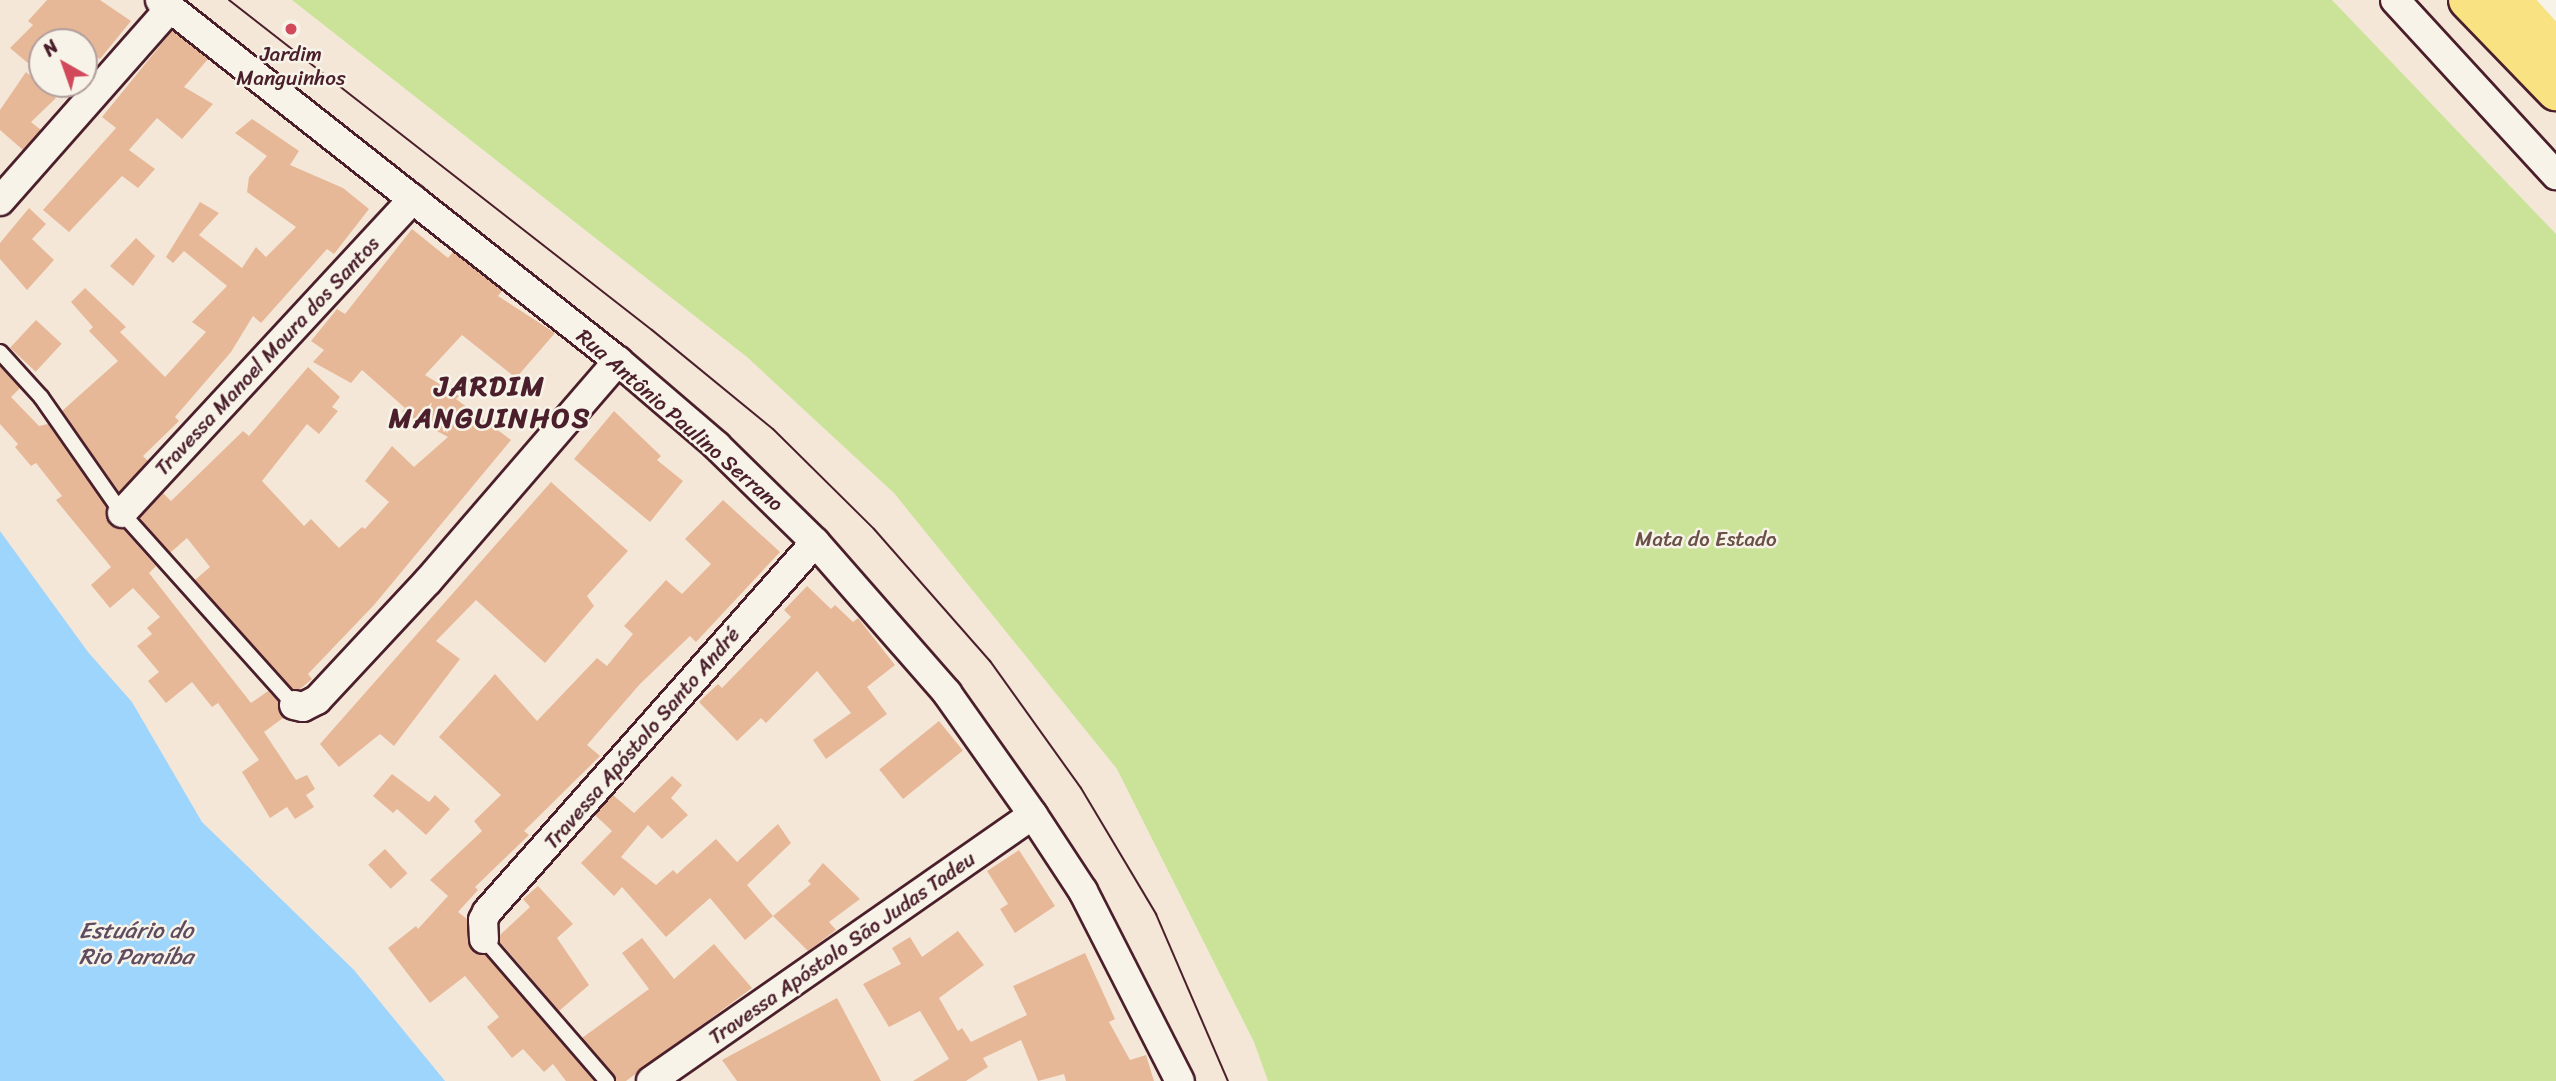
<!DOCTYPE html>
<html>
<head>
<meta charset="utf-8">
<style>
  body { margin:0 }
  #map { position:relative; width:2556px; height:1081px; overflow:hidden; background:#f4e7d8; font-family:Sriracha,sans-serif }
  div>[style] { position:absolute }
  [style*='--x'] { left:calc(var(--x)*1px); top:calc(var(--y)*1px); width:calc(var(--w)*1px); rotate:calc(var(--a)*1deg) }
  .green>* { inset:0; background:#cae399 }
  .water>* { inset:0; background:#9dd5fd }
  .building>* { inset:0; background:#e7b898; transform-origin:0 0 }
  .roads { filter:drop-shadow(2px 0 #4a1f2b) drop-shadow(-2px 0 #4a1f2b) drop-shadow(0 2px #4a1f2b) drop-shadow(0 -2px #4a1f2b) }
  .lane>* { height:14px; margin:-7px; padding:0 7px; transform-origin:7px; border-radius:7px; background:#f7f3e8 }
  .street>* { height:28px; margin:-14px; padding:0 14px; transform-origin:14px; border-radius:14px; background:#f7f3e8 }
  .highway>* { height:38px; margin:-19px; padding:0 19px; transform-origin:19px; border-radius:19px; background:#f8e281 }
  .tram>* { height:2px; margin:-1px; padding:0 1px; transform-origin:1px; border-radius:1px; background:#4a1f2b }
  .dots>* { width:19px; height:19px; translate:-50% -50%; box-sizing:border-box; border:4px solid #f7f3e8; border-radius:50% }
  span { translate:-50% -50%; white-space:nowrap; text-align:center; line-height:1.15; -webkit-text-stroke:5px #f7f3e8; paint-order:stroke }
  .poi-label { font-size:21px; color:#4a1f2b }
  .street-label { font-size:21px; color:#4a1f2b }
  .park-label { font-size:21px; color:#6a5046 }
  .water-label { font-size:23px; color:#5f4c60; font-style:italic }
  .district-label { font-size:28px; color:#4a1f2b; font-weight:700; letter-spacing:2px }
  .north { position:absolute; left:28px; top:28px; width:70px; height:70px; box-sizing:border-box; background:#f7f3e8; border:2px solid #b29e9c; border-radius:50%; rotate:320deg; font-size:19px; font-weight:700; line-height:28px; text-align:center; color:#4a1f2b }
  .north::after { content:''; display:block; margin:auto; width:24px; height:32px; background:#d1495b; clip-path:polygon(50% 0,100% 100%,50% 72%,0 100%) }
</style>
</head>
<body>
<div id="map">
  <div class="green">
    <i style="clip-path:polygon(292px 0,2332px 0,2556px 234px,2556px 1081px,1268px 1081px,1254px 1042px,1117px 769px,894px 493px,747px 357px)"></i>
  </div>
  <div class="water">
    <i style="clip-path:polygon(0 531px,88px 652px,132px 702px,202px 822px,354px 970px,445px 1081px,0 1081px)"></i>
  </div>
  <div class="building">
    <i style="clip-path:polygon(47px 0,100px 0,131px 21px,100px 59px,84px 49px,84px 42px,42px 42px,42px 75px,10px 48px,33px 25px,28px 21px)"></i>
    <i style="clip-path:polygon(172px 31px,208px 59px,184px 87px,213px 104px,182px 139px,157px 118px,129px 150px,155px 169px,138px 188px,122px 176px,69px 232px,43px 210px,116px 128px,102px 117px)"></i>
    <i style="clip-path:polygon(26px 72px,56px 98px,31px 122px,41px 130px,23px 150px,0 130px,0 110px)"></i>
    <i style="clip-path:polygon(252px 119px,299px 151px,290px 165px,343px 188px,369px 209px,334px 254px,327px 249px,261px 323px,253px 316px,231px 352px,175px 417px,179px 421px,143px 456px,148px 461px,119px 492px,62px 411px,118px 361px,89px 331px,93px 327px,71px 302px,85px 288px,126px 327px,120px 332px,165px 377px,206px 332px,192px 322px,227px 286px,184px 251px,173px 263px,166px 257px,200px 202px,219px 213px,199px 235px,242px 268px,256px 247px,266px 257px,296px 227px,247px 192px,249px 177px,267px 156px,235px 133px)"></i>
    <i style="clip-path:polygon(29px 208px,46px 224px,32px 239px,54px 260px,27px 290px,0 259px,0 243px)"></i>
    <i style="clip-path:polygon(412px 229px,448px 258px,453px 252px,502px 291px,498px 296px,555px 333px,516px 378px,462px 335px,425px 375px,459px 396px,456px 399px,511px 440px,374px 605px,308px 674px,312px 679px,300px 689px,292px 689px,195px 580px,210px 567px,187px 538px,170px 553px,140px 518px,163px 493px,171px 501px,243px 431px,249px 436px,308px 367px,340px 397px,332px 407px,338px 411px,319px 434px,307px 424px,262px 481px,304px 526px,311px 519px,339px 548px,362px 527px,365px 529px,389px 502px,365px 481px,392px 446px,414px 467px,448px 437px,402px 412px,405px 408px,362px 370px,351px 383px,313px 362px,324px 350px,311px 341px,337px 309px,345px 314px)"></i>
    <i style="clip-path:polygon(136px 238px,155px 256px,133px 286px,110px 266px)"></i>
    <i style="left:36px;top:320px;width:35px;height:38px;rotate:43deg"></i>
    <i style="clip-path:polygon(0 366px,20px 388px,11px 397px,39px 426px,48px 424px,107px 508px,110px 525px,123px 529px,156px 566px,149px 573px,251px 703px,268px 691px,278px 701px,283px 718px,264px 732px,296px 780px,307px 775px,315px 789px,306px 795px,314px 807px,295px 819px,287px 807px,270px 818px,242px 772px,259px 760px,218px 703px,212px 707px,192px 682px,166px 703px,148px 681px,159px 672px,137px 646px,152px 634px,147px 628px,160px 617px,133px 588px,110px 608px,91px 585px,111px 567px,56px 500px,62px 496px,36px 463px,31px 466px,15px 447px,18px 444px,0 424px)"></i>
    <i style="clip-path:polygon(614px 411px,661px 456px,657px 460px,683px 481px,650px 522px,574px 459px)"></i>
    <i style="clip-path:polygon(551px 482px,628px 551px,587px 596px,594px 606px,545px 663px,476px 600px,436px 641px,460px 659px,394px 746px,380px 734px,339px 767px,320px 744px)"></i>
    <i style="clip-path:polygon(723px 500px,780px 552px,696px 642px,690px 636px,640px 684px,587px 745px,600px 756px,524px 831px,529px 835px,475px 887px,478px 890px,458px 912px,467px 919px,471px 949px,486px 955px,594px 1081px,566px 1081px,553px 1064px,544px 1072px,523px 1049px,512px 1058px,487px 1027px,499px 1017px,465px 976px,430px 1003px,388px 948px,416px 926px,418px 929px,448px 896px,430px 880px,482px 831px,474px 821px,501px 795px,439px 737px,495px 674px,537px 721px,597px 658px,607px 666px,633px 634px,624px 626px,666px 580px,682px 594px,711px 564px,685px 539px)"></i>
    <i style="clip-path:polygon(807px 586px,831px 609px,835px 605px,853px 622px,858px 618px,895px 665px,867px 687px,887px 714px,826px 759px,813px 740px,851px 713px,817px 671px,766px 723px,761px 718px,737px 741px,699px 702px,718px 684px,722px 688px,791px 617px,784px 610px)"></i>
    <i style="left:939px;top:721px;width:38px;height:77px;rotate:51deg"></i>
    <i style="clip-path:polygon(392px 774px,429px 802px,435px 795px,450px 809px,426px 835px,397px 809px,393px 813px,373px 796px)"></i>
    <i style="clip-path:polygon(672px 776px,682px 785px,671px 798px,688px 815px,662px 839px,648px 825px,621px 857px,656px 885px,673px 870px,677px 874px,716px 839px,737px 862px,778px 824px,791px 843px,747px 885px,773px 916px,745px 940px,710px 898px,666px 937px,622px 887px,614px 896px,581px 863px,612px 831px,595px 815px,613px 795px,634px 813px)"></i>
    <i style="left:385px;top:849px;width:33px;height:23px;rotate:47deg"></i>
    <i style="clip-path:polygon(1019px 850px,1055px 906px,1015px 933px,1000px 909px,1008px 904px,987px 871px)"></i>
    <i style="clip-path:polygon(823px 863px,860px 899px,829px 922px,836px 930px,808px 951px,773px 916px,811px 884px,808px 881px)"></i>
    <i style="clip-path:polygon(538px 886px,573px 924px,557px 938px,589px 985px,559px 1011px,500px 942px,500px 935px,530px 907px,523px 899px)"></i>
    <i style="clip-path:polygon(958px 931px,984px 965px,939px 998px,958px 1031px,962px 1028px,971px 1042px,1027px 1015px,1013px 986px,1085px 953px,1115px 1019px,1109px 1022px,1130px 1060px,1146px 1055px,1154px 1081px,1066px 1081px,1064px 1074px,1038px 1081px,1021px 1040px,983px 1058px,988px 1067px,966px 1081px,913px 1081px,949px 1059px,920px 1011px,889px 1027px,863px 984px,901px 964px,892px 948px,910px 937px,922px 957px)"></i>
    <i style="clip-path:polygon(642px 938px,674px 979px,714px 944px,752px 988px,626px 1081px,616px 1081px,582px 1038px,649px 989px,622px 953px)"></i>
    <i style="clip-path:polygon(837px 998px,881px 1081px,737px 1081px,722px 1060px)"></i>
  </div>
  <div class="roads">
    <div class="lane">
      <i style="--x:0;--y:352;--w:61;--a:47.7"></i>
      <i style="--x:41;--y:397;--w:141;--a:55.1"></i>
      <i style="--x:122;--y:513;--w:258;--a:48.1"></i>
      <i style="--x:484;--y:939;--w:188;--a:49.1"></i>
    </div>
    <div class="street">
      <i style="--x:160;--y:0;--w:583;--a:38.25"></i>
      <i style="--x:618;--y:361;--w:130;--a:40.6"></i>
      <i style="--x:717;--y:446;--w:137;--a:44.4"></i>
      <i style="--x:815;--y:542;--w:201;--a:48.8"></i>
      <i style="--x:947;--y:693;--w:149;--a:54.8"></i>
      <i style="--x:1033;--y:815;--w:91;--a:56.7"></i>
      <i style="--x:1083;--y:891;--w:213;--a:63"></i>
      <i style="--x:2395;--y:0;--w:238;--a:47.4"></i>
      <i style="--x:2540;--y:0;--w:23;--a:47"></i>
      <i style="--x:0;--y:201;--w:257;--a:-48.6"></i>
      <i style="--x:122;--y:513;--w:428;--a:-47.2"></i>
      <i style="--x:294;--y:705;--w:9;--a:13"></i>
      <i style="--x:303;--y:707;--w:16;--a:-27"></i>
      <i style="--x:317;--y:700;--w:163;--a:-47"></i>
      <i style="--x:428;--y:581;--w:291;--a:-49.2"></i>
      <i style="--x:484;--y:939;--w:19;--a:-93"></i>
      <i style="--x:483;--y:920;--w:9;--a:-63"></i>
      <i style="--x:487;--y:912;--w:494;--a:-48.4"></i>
      <i style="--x:651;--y:1081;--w:465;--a:-34.9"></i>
    </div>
    <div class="highway">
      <i style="--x:2468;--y:0;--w:127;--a:46"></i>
      <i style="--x:2511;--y:0;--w:67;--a:48"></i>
    </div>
  </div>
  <div class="tram">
    <i style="--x:229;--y:0;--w:536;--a:37.96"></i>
    <i style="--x:652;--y:330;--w:156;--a:39.3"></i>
    <i style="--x:773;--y:429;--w:142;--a:44.7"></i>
    <i style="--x:874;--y:529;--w:176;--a:48.7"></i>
    <i style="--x:990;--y:661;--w:156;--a:54.4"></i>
    <i style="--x:1081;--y:788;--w:147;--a:59.2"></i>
    <i style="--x:1156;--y:914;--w:182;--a:66.7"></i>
  </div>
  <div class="dots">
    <i style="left:291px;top:29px;background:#d1495b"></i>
  </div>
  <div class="poi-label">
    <span style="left:291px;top:66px">Jardim<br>Manguinhos</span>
  </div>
  <div class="street-label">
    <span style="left:267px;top:356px;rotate:-47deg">Travessa Manoel Moura dos Santos</span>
    <span style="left:680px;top:420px;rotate:41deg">Rua Antônio Paulino Serrano</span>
    <span style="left:642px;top:738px;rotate:-49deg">Travessa Apóstolo Santo André</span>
    <span style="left:842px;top:948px;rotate:-35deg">Travessa Apóstolo São Judas Tadeu</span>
  </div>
  <div class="park-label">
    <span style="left:1706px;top:539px">Mata do Estado</span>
  </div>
  <div class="water-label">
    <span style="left:136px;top:944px">Estuário do<br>Rio Paraíba</span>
  </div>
  <div class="district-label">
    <span style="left:490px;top:402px">JARDIM<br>MANGUINHOS</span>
  </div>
  <div class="north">N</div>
</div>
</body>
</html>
